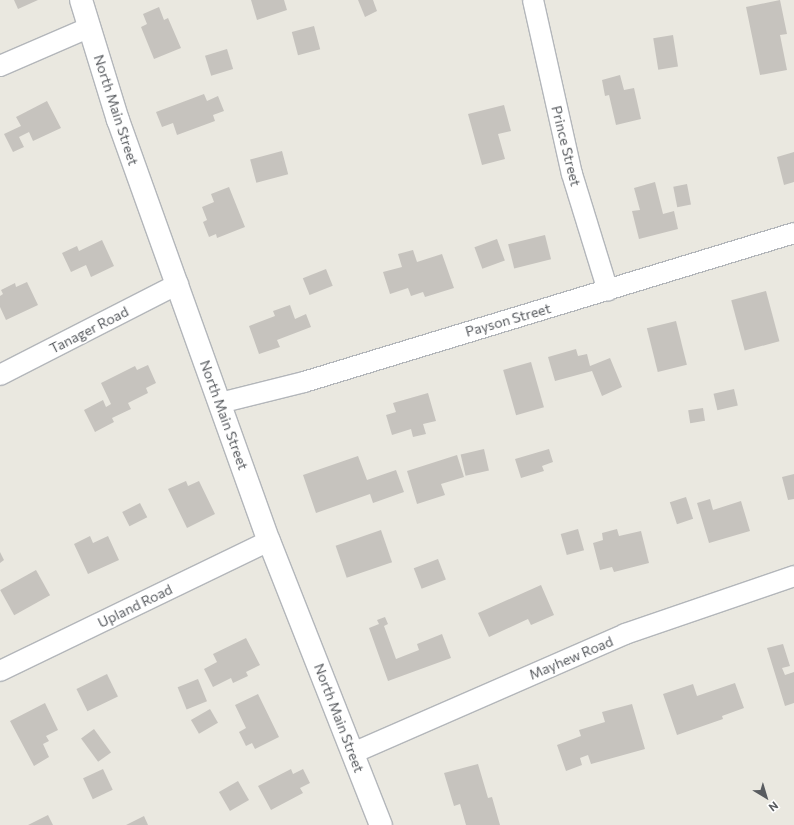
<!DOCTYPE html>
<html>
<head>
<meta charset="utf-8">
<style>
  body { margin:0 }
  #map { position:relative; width:794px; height:825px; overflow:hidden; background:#eae8e0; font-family:Commissioner,sans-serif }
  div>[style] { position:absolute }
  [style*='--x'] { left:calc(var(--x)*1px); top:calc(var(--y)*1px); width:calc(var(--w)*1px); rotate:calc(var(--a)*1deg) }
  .building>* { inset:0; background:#c6c3be; transform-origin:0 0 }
  .roads { filter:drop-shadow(1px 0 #b3b6ba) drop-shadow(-1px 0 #b3b6ba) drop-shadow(0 1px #b3b6ba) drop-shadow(0 -1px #b3b6ba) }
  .minor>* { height:20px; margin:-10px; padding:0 10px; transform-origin:10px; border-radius:10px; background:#fff }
  .secondary>* { height:22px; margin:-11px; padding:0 11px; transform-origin:11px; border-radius:11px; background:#fff }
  span { translate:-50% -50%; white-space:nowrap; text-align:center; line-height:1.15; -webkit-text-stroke:3.5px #fff; paint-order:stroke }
  .street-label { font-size:14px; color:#595c60 }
  .north { position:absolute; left:746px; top:777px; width:40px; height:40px; -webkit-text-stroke:3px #fff; paint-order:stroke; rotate:142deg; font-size:11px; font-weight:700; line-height:16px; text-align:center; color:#595c60 }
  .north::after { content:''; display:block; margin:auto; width:14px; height:18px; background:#595c60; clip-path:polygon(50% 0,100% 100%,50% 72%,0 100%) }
</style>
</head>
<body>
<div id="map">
  <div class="building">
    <i style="clip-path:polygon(14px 0,38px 0,18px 9px)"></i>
    <i style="clip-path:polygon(251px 0,284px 0,287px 10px,257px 20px)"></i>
    <i style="clip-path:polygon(358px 0,373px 0,377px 11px,365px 17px)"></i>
    <i style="clip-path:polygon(780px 0,787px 34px,780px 35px,787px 70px,760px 75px,746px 7px)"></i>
    <i style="clip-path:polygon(159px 7px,164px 20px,168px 18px,181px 48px,154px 59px,141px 27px,147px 24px,143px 14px)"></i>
    <i style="left:314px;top:26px;width:24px;height:23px;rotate:75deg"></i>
    <i style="left:673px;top:35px;width:32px;height:20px;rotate:81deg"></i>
    <i style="left:227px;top:49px;width:21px;height:23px;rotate:73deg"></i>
    <i style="clip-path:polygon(620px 75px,624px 90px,634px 88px,641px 119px,616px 125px,609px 95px,605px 96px,602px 80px)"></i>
    <i style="clip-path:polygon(204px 94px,207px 101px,218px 96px,224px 111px,213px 115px,215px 121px,177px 135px,173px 123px,162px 127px,156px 112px)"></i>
    <i style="clip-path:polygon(47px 101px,61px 128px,33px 141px,29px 132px,19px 137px,24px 147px,13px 152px,4px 134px,21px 126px,16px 117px)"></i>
    <i style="clip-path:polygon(504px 105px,511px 131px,498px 134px,505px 159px,482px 165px,468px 114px)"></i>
    <i style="left:282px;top:151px;width:24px;height:33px;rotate:75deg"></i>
    <i style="clip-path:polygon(794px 152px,794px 182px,784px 185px,777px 157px)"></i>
    <i style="clip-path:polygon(655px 182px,663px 214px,674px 211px,678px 229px,639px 239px,632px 211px,640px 210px,634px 188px)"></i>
    <i style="left:687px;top:184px;width:21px;height:14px;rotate:79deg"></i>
    <i style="clip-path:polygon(229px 187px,245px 227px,217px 238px,216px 234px,209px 237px,203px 222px,207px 220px,202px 207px,214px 202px,211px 194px)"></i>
    <i style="left:545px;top:235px;width:25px;height:38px;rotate:76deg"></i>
    <i style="left:497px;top:239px;width:23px;height:24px;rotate:70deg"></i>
    <i style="clip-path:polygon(102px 240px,114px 266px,91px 277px,86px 265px,71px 272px,62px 253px,77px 246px,79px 251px)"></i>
    <i style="clip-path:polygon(413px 250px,417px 262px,442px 254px,454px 288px,425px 297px,423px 292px,411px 296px,408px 288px,390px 294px,383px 272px,402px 267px,398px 254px)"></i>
    <i style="left:326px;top:269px;width:18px;height:25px;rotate:68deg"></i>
    <i style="clip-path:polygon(27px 282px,38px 305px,6px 320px,0 307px,0 296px,3px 294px,1px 290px,15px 283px,16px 287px)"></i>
    <i style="left:766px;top:291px;width:52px;height:36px;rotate:75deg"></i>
    <i style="clip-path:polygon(290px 305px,295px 319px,306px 314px,311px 327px,277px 340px,280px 347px,259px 354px,249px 326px,275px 316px,273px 311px)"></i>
    <i style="left:676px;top:321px;width:45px;height:30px;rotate:76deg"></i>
    <i style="clip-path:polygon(576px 349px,578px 356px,587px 354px,590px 366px,610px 358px,622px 387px,602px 396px,592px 371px,555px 381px,548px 357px)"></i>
    <i style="left:531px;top:362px;width:47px;height:29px;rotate:74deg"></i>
    <i style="clip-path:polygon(148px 365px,156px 383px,146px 388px,148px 393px,128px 403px,131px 409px,112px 418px,114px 422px,95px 432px,84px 410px,103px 400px,106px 407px,111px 404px,101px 383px,135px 366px,137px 370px)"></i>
    <i style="left:734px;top:389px;width:17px;height:21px;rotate:77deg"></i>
    <i style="clip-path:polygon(428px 393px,436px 421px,423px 424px,426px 434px,413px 437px,411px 429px,392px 435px,386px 415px,396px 412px,393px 403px)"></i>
    <i style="left:703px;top:408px;width:13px;height:15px;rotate:81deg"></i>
    <i style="left:484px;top:449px;width:22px;height:24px;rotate:77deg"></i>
    <i style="clip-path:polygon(549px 449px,553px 462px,542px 466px,544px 471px,521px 478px,515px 459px)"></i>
    <i style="clip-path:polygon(457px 455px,464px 477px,441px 484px,445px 495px,417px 504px,407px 471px)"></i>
    <i style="clip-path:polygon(358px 456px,367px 480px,396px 470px,404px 492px,373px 503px,370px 494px,316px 513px,303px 475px)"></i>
    <i style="clip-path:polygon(794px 474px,794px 499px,788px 500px,782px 477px)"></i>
    <i style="clip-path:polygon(186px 481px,188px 486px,199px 481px,215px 514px,187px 528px,168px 489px)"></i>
    <i style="left:686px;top:497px;width:23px;height:17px;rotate:72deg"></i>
    <i style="clip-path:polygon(710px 499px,713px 510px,741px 501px,750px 531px,709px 543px,697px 503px)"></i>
    <i style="left:140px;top:503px;width:16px;height:20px;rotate:63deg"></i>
    <i style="left:578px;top:529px;width:22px;height:18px;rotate:74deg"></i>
    <i style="clip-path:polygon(617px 529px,619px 536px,641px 531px,649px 563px,614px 572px,612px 567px,600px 570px,593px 543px,603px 540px,602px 533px)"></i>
    <i style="left:381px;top:530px;width:34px;height:48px;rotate:71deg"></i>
    <i style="clip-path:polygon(90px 536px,93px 543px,108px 536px,119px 560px,88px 574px,74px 544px)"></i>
    <i style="clip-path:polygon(0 552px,4px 560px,0 563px)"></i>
    <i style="left:438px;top:559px;width:22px;height:26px;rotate:69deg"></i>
    <i style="left:36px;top:570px;width:29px;height:41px;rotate:61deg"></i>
    <i style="clip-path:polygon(541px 585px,554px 615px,531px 625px,528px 619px,489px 637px,478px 613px)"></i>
    <i style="clip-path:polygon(385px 617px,388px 624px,384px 626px,396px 659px,419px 650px,417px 644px,442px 634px,451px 658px,388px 681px,369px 628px,379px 624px,377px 620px)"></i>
    <i style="clip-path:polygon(246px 638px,260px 665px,246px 672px,248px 676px,233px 683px,231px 678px,213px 687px,204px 669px,217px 662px,213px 654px)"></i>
    <i style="clip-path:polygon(783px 644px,790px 666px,782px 668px,785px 675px,794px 672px,794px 703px,785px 706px,767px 648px)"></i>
    <i style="left:107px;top:674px;width:25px;height:34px;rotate:64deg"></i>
    <i style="left:198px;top:679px;width:24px;height:22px;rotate:68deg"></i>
    <i style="clip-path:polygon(735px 683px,744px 708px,722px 716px,723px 719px,677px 735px,663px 694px,693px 684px,697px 696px)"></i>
    <i style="clip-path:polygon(258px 694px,279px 737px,255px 749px,252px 743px,246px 746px,239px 732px,246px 728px,235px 705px)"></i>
    <i style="clip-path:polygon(45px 703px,58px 730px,46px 736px,49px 741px,43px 744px,49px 757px,34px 766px,10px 721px)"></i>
    <i style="clip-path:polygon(632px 704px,645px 749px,591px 764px,588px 755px,580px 758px,582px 765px,566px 771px,557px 745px,581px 736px,579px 730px,605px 722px,602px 712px)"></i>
    <i style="left:210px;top:709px;width:16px;height:22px;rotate:60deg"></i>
    <i style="left:94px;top:729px;width:29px;height:16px;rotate:54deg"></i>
    <i style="clip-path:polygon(478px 764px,488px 798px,492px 797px,500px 825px,466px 825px,460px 804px,454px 806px,444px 773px)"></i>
    <i style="left:103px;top:769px;width:23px;height:22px;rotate:65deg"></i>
    <i style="clip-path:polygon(291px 769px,293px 774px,303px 769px,310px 783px,300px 788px,303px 793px,271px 810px,258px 786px)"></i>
    <i style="left:238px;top:781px;width:22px;height:22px;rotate:60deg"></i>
    <i style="clip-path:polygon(48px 815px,53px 825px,28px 825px)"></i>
    <i style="clip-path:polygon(144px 816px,148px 825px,126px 825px)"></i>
  </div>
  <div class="roads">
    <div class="minor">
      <i style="--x:533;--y:0;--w:178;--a:77.4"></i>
      <i style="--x:572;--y:174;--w:122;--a:72.9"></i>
      <i style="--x:0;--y:66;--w:98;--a:-23.4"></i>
      <i style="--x:0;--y:375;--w:200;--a:-27.1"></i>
      <i style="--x:220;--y:403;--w:87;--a:-14"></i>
      <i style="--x:304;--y:382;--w:512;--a:-16.91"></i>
      <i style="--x:0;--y:671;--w:299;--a:-25.8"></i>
      <i style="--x:353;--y:753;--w:297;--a:-23.6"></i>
      <i style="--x:625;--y:634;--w:179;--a:-18.9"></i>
    </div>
    <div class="secondary">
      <i style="--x:81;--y:0;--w:126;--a:72.9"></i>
      <i style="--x:118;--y:120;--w:447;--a:70.3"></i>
      <i style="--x:269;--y:541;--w:305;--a:68.5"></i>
    </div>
  </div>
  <div class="street-label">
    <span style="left:116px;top:110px;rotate:72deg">North Main Street</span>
    <span style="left:566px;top:146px;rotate:76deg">Prince Street</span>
    <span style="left:508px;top:320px;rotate:-16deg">Payson Street</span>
    <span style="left:89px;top:330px;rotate:-27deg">Tanager Road</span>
    <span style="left:224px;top:415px;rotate:70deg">North Main Street</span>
    <span style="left:135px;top:606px;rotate:-26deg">Upland Road</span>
    <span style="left:571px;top:658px;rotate:-23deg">Mayhew Road</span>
    <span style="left:339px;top:718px;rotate:69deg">North Main Street</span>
  </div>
  <div class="north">N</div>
</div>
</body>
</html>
